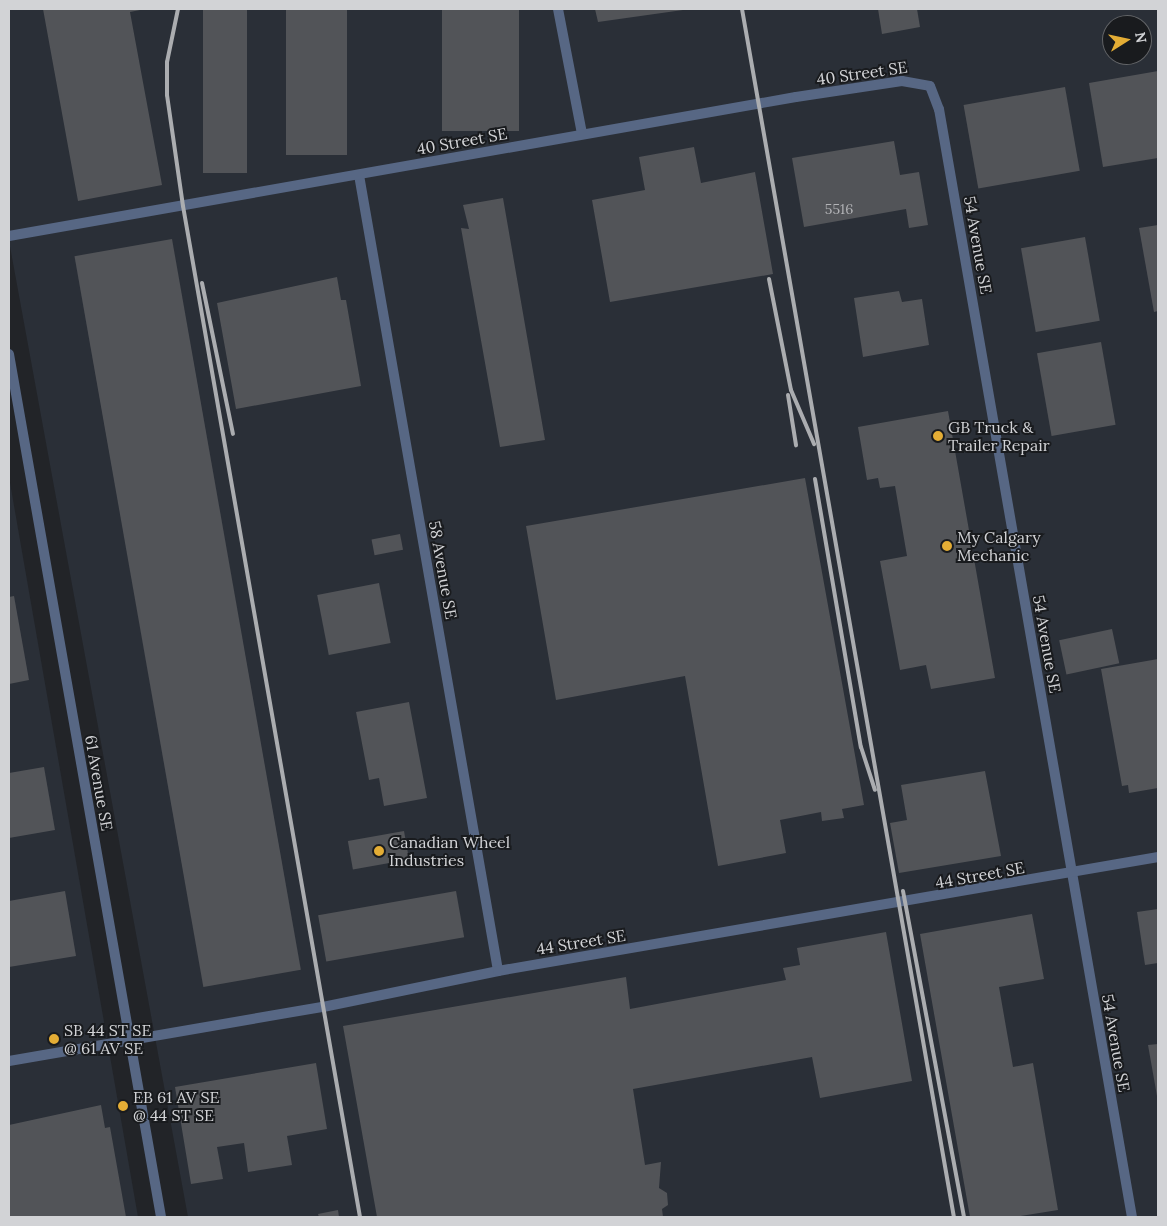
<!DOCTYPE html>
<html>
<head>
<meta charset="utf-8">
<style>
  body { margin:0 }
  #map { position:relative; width:1167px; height:1226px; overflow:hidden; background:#222428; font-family:Lora,serif }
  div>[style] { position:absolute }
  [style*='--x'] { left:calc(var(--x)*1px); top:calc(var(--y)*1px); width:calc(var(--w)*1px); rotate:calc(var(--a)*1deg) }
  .built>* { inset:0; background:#2a2f37 }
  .building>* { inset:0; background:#525458; transform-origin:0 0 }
  .minor>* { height:10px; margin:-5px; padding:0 5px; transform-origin:5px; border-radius:5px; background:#576784 }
  .tertiary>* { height:10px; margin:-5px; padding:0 5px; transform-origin:5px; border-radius:5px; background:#576784 }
  .rail>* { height:4px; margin:-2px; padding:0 2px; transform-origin:2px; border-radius:2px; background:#abadb0 }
  .dots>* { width:14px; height:14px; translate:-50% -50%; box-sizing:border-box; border:2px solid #191b1e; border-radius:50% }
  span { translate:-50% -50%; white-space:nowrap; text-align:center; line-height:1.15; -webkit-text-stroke:4px #191b1e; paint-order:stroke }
  .number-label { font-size:14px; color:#b2b3b6 }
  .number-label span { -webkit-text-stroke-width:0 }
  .street-label { font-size:16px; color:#d2d3d6 }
  .poi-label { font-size:16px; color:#d2d3d6 }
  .left { translate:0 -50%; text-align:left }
  .frame { position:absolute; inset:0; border:10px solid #d2d3d6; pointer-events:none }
  .north { position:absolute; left:1102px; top:15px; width:50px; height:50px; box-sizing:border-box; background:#191b1e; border:1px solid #636568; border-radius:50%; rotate:80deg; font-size:14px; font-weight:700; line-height:20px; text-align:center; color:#d2d3d6 }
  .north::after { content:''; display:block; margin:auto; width:18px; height:22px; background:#e4ad35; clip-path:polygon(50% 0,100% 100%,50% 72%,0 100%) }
</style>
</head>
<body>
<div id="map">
  <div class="built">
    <i style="clip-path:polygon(evenodd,9px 9px,1158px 9px,1158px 1217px,188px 1217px,9px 241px,9px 9px,1112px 25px,1142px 25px,1142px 55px,1112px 55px,1112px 25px)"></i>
    <i style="clip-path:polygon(9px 477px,119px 1108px,138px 1217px,9px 1217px)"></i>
  </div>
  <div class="building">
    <i style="clip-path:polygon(43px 9px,145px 9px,130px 12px,162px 185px,78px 201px)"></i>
    <i style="left:203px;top:9px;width:44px;height:164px"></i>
    <i style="left:286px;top:9px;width:61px;height:146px"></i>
    <i style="left:442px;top:9px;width:77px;height:122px"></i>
    <i style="clip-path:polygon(595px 9px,683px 9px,683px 10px,598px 22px)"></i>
    <i style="clip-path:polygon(878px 9px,917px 9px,920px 27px,882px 34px)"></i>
    <i style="clip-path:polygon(1158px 71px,1158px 158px,1103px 167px,1089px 83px)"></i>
    <i style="left:1065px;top:87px;width:85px;height:103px;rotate:80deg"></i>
    <i style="clip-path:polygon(894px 141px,900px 175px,919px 172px,928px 225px,909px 228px,906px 209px,804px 227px,792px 158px)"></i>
    <i style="clip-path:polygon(694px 147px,701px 183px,755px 172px,773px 274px,610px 302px,592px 200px,645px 190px,639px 157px)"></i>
    <i style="clip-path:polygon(503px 198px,545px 440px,500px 447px,461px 228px,469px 229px,463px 205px)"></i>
    <i style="clip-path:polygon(1158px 225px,1158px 311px,1154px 312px,1139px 228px)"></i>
    <i style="left:1085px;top:237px;width:85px;height:65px;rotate:80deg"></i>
    <i style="left:172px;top:239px;width:742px;height:99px;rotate:80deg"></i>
    <i style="clip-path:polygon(337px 277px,341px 300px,346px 300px,361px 386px,236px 409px,217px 303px)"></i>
    <i style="clip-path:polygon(899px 291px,902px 302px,922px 299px,929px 345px,863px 357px,854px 298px)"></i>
    <i style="left:1101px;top:342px;width:84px;height:65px;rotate:80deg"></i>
    <i style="clip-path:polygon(948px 411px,995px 678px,931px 689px,926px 665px,900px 670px,880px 561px,907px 556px,895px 486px,880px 488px,878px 478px,867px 480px,858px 427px)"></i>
    <i style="clip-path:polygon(805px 478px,864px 805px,842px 809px,844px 818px,822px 821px,821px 812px,780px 820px,786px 853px,718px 866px,685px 676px,556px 700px,526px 526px)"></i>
    <i style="left:400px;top:534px;width:16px;height:29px;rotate:79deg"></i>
    <i style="left:379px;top:583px;width:61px;height:63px;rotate:79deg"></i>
    <i style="clip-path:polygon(14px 596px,29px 680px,9px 684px,9px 597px)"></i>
    <i style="left:1112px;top:629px;width:35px;height:54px;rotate:78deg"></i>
    <i style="clip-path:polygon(1158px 659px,1158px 788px,1129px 793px,1128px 785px,1122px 786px,1101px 669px)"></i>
    <i style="clip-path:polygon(409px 702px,427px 798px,384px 806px,379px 778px,369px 780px,356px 712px)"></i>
    <i style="clip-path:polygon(44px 767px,55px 830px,9px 838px,9px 773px)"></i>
    <i style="clip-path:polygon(985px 771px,1001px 856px,899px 873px,890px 823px,907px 820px,901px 785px)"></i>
    <i style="left:404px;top:831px;width:29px;height:57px;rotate:80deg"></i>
    <i style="clip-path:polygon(65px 891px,76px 956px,9px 967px,9px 901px)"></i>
    <i style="left:456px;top:891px;width:47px;height:140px;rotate:80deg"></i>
    <i style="clip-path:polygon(1158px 909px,1158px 963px,1145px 965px,1137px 912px)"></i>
    <i style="clip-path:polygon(1032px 914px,1044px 979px,999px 987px,1013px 1067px,1033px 1063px,1058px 1210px,1015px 1217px,970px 1217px,920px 934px)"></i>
    <i style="clip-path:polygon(886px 932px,912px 1081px,820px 1098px,812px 1057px,633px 1089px,645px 1165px,661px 1162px,659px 1188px,667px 1193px,668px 1205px,662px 1209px,663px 1217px,377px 1217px,343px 1026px,626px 977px,630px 1009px,786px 980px,783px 968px,800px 965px,797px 948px)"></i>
    <i style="clip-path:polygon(1158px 1044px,1158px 1095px,1157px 1096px,1148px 1045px)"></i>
    <i style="clip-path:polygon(316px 1063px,327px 1129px,287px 1136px,292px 1165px,248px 1172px,244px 1143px,217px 1147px,223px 1179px,191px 1184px,175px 1087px)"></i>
    <i style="clip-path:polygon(101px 1105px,105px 1128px,110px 1127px,126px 1217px,9px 1217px,9px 1125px)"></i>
    <i style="clip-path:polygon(338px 1210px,339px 1217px,319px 1217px,318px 1214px)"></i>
  </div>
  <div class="minor">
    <i style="--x:558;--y:9;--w:127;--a:79.1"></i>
    <i style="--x:359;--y:175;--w:808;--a:80.09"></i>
    <i style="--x:9;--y:236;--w:799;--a:-10.02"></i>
    <i style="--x:796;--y:97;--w:107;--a:-8.6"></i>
    <i style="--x:902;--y:81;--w:28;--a:10"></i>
    <i style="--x:930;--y:86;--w:25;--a:69"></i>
    <i style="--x:939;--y:109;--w:1125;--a:80.12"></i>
    <i style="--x:9;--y:1061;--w:319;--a:-9.8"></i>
    <i style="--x:323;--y:1007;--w:179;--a:-11.6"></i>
    <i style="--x:498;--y:971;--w:670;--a:-9.8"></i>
  </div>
  <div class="tertiary">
    <i style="--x:9;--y:354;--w:876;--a:80.01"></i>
  </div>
  <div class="rail">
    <i style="--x:178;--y:9;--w:54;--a:101.7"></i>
    <i style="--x:167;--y:62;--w:33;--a:90"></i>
    <i style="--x:167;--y:95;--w:112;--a:81.8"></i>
    <i style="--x:183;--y:206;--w:1026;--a:80.07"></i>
    <i style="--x:742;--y:9;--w:1226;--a:80.05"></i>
    <i style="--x:769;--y:279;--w:113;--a:78.8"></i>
    <i style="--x:791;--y:390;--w:59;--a:66.9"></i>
    <i style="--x:202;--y:283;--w:154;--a:78.4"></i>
    <i style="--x:788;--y:395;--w:51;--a:80.9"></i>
    <i style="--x:815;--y:479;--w:272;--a:80.3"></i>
    <i style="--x:861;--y:747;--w:45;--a:72"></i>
    <i style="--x:903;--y:891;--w:332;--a:79.4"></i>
  </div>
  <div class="dots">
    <i style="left:938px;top:436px;background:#e4ad35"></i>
    <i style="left:947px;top:546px;background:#e4ad35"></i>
    <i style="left:379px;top:851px;background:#e4ad35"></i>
    <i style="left:54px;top:1039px;background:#e4ad35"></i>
    <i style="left:123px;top:1106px;background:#e4ad35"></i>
  </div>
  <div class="number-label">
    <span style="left:839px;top:209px">5516</span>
  </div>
  <div class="street-label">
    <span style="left:862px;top:73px;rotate:-8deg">40 Street SE</span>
    <span style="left:462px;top:141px;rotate:-10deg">40 Street SE</span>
    <span style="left:978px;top:245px;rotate:80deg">54 Avenue SE</span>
    <span style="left:443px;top:570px;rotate:80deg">58 Avenue SE</span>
    <span style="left:1047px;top:644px;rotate:80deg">54 Avenue SE</span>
    <span style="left:99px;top:783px;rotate:80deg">61 Avenue SE</span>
    <span style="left:980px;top:875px;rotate:-10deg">44 Street SE</span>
    <span style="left:581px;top:942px;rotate:-9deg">44 Street SE</span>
    <span style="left:1116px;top:1043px;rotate:80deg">54 Avenue SE</span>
  </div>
  <div class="poi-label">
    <span class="left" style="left:948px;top:436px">GB Truck &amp;<br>Trailer Repair</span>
    <span class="left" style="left:957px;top:546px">My Calgary<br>Mechanic</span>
    <span class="left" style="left:389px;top:851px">Canadian Wheel<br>Industries</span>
    <span class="left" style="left:64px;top:1039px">SB 44 ST SE<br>@ 61 AV SE</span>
    <span class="left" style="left:133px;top:1106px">EB 61 AV SE<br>@ 44 ST SE</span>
  </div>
  <div class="frame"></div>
  <div class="north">N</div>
</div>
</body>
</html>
